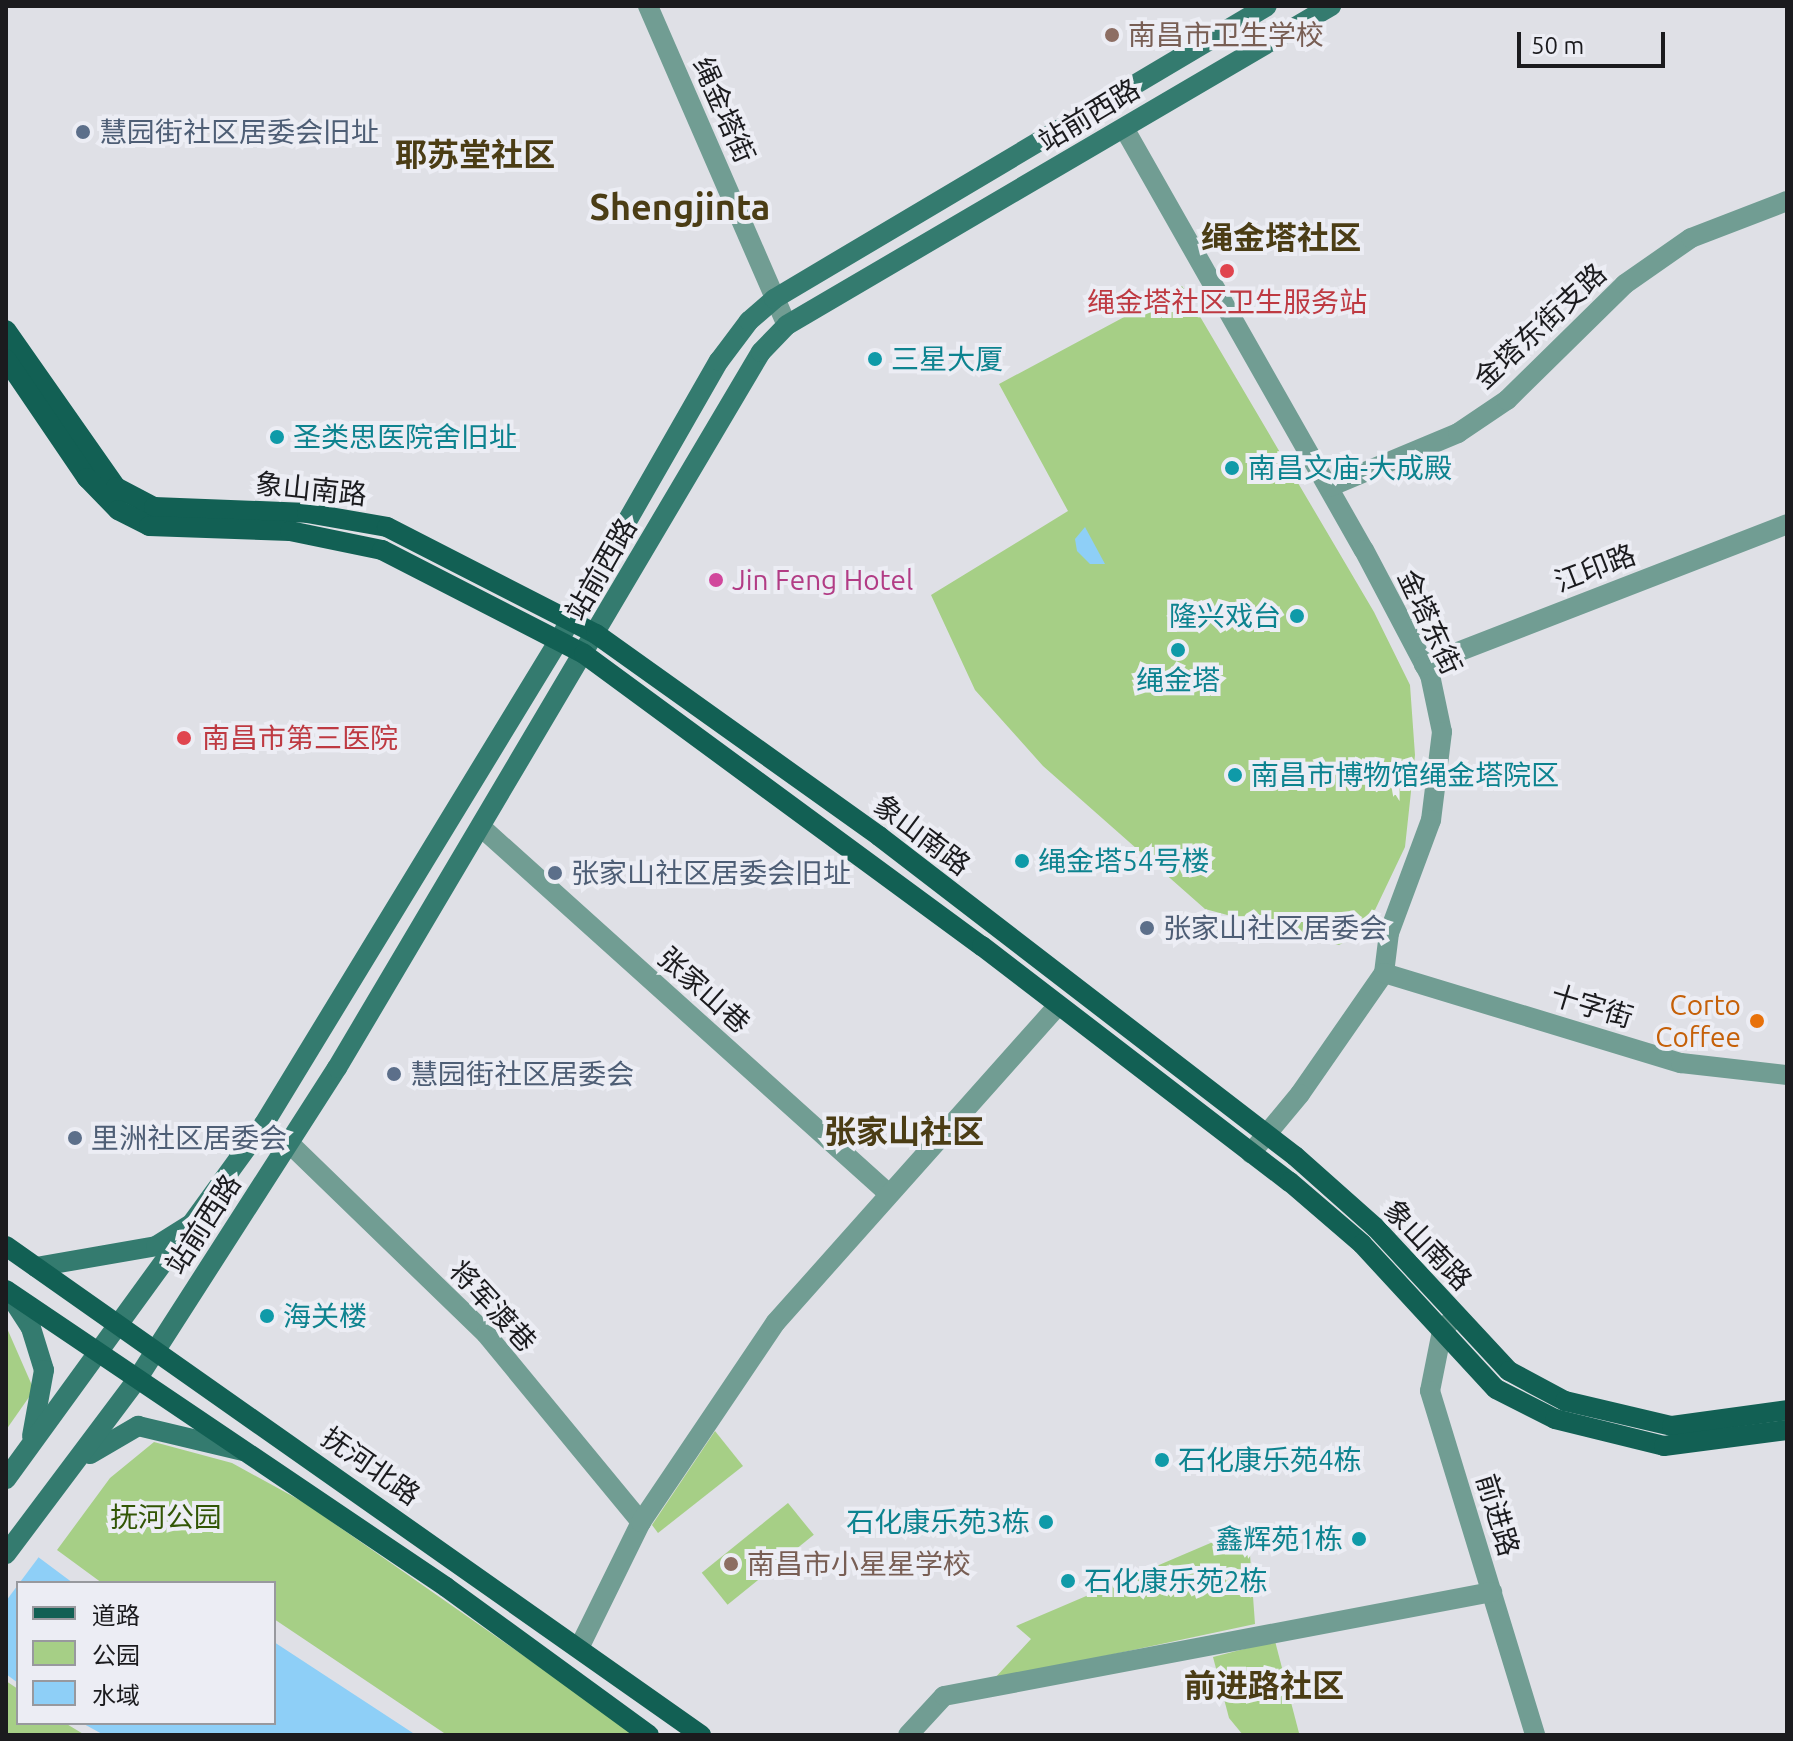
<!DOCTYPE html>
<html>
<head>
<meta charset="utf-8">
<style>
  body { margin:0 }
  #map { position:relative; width:1793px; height:1741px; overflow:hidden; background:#dfe0e6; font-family:Ubuntu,"Noto Sans SC",sans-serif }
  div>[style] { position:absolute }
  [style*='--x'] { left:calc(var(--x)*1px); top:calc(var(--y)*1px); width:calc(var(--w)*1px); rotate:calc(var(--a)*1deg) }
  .green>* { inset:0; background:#a6cf86; transform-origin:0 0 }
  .water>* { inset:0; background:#8ecff7 }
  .pier>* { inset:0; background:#dfe0e6 }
  .minor>* { height:20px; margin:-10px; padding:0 10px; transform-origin:10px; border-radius:10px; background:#719d93 }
  .tertiary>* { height:20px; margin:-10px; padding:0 10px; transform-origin:10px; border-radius:10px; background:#719d93 }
  .secondary>* { height:20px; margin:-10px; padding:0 10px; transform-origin:10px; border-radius:10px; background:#347b6f }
  .primary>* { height:20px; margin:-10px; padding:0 10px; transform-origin:10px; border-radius:10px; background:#126054 }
  .dots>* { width:22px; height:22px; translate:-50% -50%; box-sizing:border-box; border:4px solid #ecedf4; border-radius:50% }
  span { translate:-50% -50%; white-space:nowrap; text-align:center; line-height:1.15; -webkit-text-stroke:8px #ecedf4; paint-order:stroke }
  .education-label { font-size:28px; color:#785e54 }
  .left { translate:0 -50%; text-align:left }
  .street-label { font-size:28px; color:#1b1b1e }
  .service-label { font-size:28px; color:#4e5e75 }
  .health-label { font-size:28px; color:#be3a42 }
  .culture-label { font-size:28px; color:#0d838f }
  .right { translate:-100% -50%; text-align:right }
  .hotel-label { font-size:28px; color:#b23c85 }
  .food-label { font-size:28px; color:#c56008 }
  .park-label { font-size:28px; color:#325606 }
  .quarter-label { font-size:32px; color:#4b3d15; font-weight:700 }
  .district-label { font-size:36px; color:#4b3d15; font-weight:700 }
  .frame { position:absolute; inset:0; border:8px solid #1b1b1e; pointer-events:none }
  .legend { position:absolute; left:16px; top:1581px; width:260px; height:144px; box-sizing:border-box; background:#ecedf4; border:2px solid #98999e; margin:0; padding:10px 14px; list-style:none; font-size:24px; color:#1b1b1e }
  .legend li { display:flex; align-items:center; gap:16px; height:40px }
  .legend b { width:40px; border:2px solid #98999e }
  .scale { position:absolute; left:1517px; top:32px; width:148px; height:36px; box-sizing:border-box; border:4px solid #1b1b1e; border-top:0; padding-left:10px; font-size:24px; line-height:28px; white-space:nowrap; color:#1b1b1e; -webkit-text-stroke:6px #ecedf4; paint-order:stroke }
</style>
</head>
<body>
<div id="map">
  <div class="green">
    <i style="clip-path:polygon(1182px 286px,1374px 612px,1410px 685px,1415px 755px,1405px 847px,1365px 931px,1339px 945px,1205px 909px,1043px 766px,975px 690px,931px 595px,1068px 511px,999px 384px)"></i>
    <i style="clip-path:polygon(6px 1326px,34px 1390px,6px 1430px)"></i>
    <i style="clip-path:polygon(715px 1431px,743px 1466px,658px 1533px,652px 1525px)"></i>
    <i style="clip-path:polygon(154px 1442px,232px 1463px,305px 1503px,637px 1735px,447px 1735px,274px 1619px,274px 1583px,102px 1583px,57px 1550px,110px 1478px)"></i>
    <i style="left:788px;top:1503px;width:41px;height:111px;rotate:51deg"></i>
    <i style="clip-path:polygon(1248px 1527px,1255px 1624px,993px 1680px,1031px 1639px,1016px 1626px)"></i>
    <i style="clip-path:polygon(1275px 1641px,1299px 1733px,1243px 1735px,1229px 1718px,1213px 1657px)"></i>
    <i style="clip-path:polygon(6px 1681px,18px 1689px,18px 1723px,65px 1723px,85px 1735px,6px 1735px)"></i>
  </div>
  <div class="water">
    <i style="clip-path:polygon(1085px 527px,1105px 564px,1090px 564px,1077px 551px,1075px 539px)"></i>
    <i style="clip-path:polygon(6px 1533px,73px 1583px,18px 1583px,18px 1683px,6px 1674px)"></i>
    <i style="clip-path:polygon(274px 1642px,416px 1735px,104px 1735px,82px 1723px,274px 1723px)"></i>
  </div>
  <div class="pier">
    <i style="clip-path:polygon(6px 1529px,41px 1554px,6px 1601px)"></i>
  </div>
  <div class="minor">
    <i style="--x:1124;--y:128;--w:485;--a:60.4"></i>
    <i style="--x:1364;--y:550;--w:141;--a:62.2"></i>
    <i style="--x:1430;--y:675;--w:58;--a:78.1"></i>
    <i style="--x:1442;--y:732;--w:89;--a:97.1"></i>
    <i style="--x:1431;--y:820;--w:121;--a:110.4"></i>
    <i style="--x:1389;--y:933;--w:40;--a:97.1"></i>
    <i style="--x:1384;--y:973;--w:147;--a:124.8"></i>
    <i style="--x:1300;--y:1094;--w:77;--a:129.7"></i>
    <i style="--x:1329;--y:487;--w:140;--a:-22.7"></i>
    <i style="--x:1458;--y:433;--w:59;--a:-34"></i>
    <i style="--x:1507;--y:400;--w:165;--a:-44.5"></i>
    <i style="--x:1625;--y:284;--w:80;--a:-34.9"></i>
    <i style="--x:1691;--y:238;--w:103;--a:-21.1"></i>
    <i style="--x:1424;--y:665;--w:389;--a:-21.2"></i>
    <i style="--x:481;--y:827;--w:549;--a:41.97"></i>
    <i style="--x:289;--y:1143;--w:274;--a:44.1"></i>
    <i style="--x:486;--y:1334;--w:244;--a:50.5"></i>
    <i style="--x:1456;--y:1315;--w:21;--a:131"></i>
    <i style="--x:1442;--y:1331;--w:61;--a:101.3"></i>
    <i style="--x:1430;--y:1391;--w:360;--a:73"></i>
    <i style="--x:908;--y:1735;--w:53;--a:-47.3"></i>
    <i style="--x:944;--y:1696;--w:558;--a:-10.75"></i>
  </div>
  <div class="tertiary">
    <i style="--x:648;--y:6;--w:348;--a:66.5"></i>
    <i style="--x:1384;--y:973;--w:310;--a:16.9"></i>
    <i style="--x:1681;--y:1063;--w:107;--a:6.5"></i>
    <i style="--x:580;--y:1646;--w:138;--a:-63.8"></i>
    <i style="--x:641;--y:1522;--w:241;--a:-56"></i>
    <i style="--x:776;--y:1322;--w:424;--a:-48.3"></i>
  </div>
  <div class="secondary">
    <i style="--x:36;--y:1267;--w:122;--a:-9.9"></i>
    <i style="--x:156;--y:1246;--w:39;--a:-32"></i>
    <i style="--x:7;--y:1291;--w:44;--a:57"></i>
    <i style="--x:31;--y:1328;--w:44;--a:72.8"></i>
    <i style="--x:44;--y:1370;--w:67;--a:100.3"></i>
    <i style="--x:90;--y:1454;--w:56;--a:-30.3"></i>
    <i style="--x:138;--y:1426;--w:108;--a:13.4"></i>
    <i style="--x:6;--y:1479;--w:439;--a:-54"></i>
    <i style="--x:264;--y:1124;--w:567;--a:-58.64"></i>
    <i style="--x:559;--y:640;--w:322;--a:-60.2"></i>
    <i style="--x:719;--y:361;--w:50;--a:-53.1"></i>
    <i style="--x:749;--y:321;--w:33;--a:-41"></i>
    <i style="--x:774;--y:299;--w:573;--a:-30.72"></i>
    <i style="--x:6;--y:1554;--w:216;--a:-53.1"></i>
    <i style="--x:136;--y:1381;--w:372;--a:-57.3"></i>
    <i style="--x:337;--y:1068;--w:832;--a:-59.37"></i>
    <i style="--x:761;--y:352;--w:37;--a:-46"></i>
    <i style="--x:787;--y:325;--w:631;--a:-30.39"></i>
  </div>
  <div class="primary">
    <i style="--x:6;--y:330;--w:192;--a:55"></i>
    <i style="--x:116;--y:487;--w:43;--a:27.8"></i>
    <i style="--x:154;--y:507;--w:153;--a:2.2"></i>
    <i style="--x:307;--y:513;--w:81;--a:9.9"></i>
    <i style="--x:387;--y:527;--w:235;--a:27.1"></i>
    <i style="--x:596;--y:634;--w:348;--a:35.5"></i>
    <i style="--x:879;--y:836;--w:525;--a:37.57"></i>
    <i style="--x:1295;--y:1156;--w:108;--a:41.6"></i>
    <i style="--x:1376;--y:1228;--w:195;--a:47.1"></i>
    <i style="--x:1509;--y:1371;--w:64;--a:28.2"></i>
    <i style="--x:1565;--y:1401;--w:110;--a:13.2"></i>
    <i style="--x:1672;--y:1426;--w:116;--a:-7.9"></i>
    <i style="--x:6;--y:359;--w:144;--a:55.8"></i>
    <i style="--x:87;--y:478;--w:45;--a:45.9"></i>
    <i style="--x:118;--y:510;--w:35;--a:27"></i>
    <i style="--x:149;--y:526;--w:141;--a:2"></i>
    <i style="--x:290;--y:531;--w:94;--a:11.7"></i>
    <i style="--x:382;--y:550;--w:227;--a:27.2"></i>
    <i style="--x:584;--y:654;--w:494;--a:36.3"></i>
    <i style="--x:982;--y:946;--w:388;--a:37.5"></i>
    <i style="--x:1290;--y:1182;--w:95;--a:40.7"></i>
    <i style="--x:1362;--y:1244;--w:197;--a:47.3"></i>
    <i style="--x:1496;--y:1389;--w:66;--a:27"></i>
    <i style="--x:1555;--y:1419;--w:112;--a:13.9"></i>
    <i style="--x:1664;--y:1446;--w:124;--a:-7.4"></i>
    <i style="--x:6;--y:1246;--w:850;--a:35.13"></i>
    <i style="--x:6;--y:1290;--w:531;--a:34.02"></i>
    <i style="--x:446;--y:1587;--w:251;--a:36.1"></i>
  </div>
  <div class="dots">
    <i style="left:1112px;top:35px;background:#8d6e63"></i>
    <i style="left:83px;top:132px;background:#5c6f8a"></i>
    <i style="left:1227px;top:271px;background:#e0444e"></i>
    <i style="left:875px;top:359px;background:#0f9aa8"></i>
    <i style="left:277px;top:437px;background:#0f9aa8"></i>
    <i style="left:1232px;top:468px;background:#0f9aa8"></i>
    <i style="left:716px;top:580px;background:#d1479c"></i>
    <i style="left:1297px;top:616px;background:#0f9aa8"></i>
    <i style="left:1178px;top:650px;background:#0f9aa8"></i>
    <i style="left:184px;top:738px;background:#e0444e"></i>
    <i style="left:1235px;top:775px;background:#0f9aa8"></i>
    <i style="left:1022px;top:861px;background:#0f9aa8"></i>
    <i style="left:555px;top:873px;background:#5c6f8a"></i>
    <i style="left:1147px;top:928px;background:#5c6f8a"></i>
    <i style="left:1757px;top:1021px;background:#e8710a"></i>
    <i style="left:394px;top:1074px;background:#5c6f8a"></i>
    <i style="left:75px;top:1138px;background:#5c6f8a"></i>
    <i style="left:267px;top:1316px;background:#0f9aa8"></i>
    <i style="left:1162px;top:1460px;background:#0f9aa8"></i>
    <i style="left:1046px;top:1522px;background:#0f9aa8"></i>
    <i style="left:1359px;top:1539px;background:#0f9aa8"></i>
    <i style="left:731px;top:1564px;background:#8d6e63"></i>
    <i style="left:1068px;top:1581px;background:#0f9aa8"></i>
  </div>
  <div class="education-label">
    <span class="left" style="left:1128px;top:35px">南昌市卫生学校</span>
    <span class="left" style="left:747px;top:1564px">南昌市小星星学校</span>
  </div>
  <div class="street-label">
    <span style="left:724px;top:110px;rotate:66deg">绳金塔街</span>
    <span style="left:1089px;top:115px;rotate:-31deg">站前西路</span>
    <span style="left:1540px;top:326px;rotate:-43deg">金塔东街支路</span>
    <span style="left:311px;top:489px;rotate:6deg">象山南路</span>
    <span style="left:1595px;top:568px;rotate:-21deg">江印路</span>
    <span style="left:601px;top:569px;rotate:-60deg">站前西路</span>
    <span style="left:1430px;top:622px;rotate:65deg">金塔东街</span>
    <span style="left:922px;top:835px;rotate:37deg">象山南路</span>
    <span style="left:704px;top:990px;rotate:42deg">张家山巷</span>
    <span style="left:1592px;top:1006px;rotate:17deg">十字街</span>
    <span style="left:203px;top:1224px;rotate:-57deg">站前西路</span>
    <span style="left:1428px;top:1245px;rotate:46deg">象山南路</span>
    <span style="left:493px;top:1306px;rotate:47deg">将军渡巷</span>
    <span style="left:371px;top:1466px;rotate:35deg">抚河北路</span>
    <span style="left:1498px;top:1515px;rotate:73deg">前进路</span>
  </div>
  <div class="service-label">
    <span class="left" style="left:99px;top:132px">慧园街社区居委会旧址</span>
    <span class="left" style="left:571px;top:873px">张家山社区居委会旧址</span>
    <span class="left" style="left:1163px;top:928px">张家山社区居委会</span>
    <span class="left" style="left:410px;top:1074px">慧园街社区居委会</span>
    <span class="left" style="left:91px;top:1138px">里洲社区居委会</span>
  </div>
  <div class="health-label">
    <span style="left:1227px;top:302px">绳金塔社区卫生服务站</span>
    <span class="left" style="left:202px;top:738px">南昌市第三医院</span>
  </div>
  <div class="culture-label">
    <span class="left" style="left:891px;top:359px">三星大厦</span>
    <span class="left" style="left:293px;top:437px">圣类思医院舍旧址</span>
    <span class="left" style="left:1248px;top:468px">南昌文庙-大成殿</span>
    <span class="right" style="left:1281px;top:616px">隆兴戏台</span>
    <span style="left:1178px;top:680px">绳金塔</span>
    <span class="left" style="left:1251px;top:775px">南昌市博物馆绳金塔院区</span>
    <span class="left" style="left:1038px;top:861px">绳金塔54号楼</span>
    <span class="left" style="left:283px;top:1316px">海关楼</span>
    <span class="left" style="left:1178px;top:1460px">石化康乐苑4栋</span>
    <span class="right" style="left:1030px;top:1522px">石化康乐苑3栋</span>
    <span class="right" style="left:1343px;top:1539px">鑫辉苑1栋</span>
    <span class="left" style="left:1084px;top:1581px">石化康乐苑2栋</span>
  </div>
  <div class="hotel-label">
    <span class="left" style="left:732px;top:580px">Jin Feng Hotel</span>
  </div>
  <div class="food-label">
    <span class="right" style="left:1741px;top:1021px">Corto<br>Coffee</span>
  </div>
  <div class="park-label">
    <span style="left:166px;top:1517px">抚河公园</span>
  </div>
  <div class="quarter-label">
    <span style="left:475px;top:154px">耶苏堂社区</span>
    <span style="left:1281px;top:237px">绳金塔社区</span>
    <span style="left:904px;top:1131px">张家山社区</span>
    <span style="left:1264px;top:1685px">前进路社区</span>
  </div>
  <div class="district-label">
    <span style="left:680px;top:207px">Shengjinta</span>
  </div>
  <div class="frame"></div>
  <ul class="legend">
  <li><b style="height:10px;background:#126054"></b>道路</li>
  <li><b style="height:22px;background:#a6cf86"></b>公园</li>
  <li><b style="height:22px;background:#8ecff7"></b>水域</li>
  </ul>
  <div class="scale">50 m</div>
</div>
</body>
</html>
